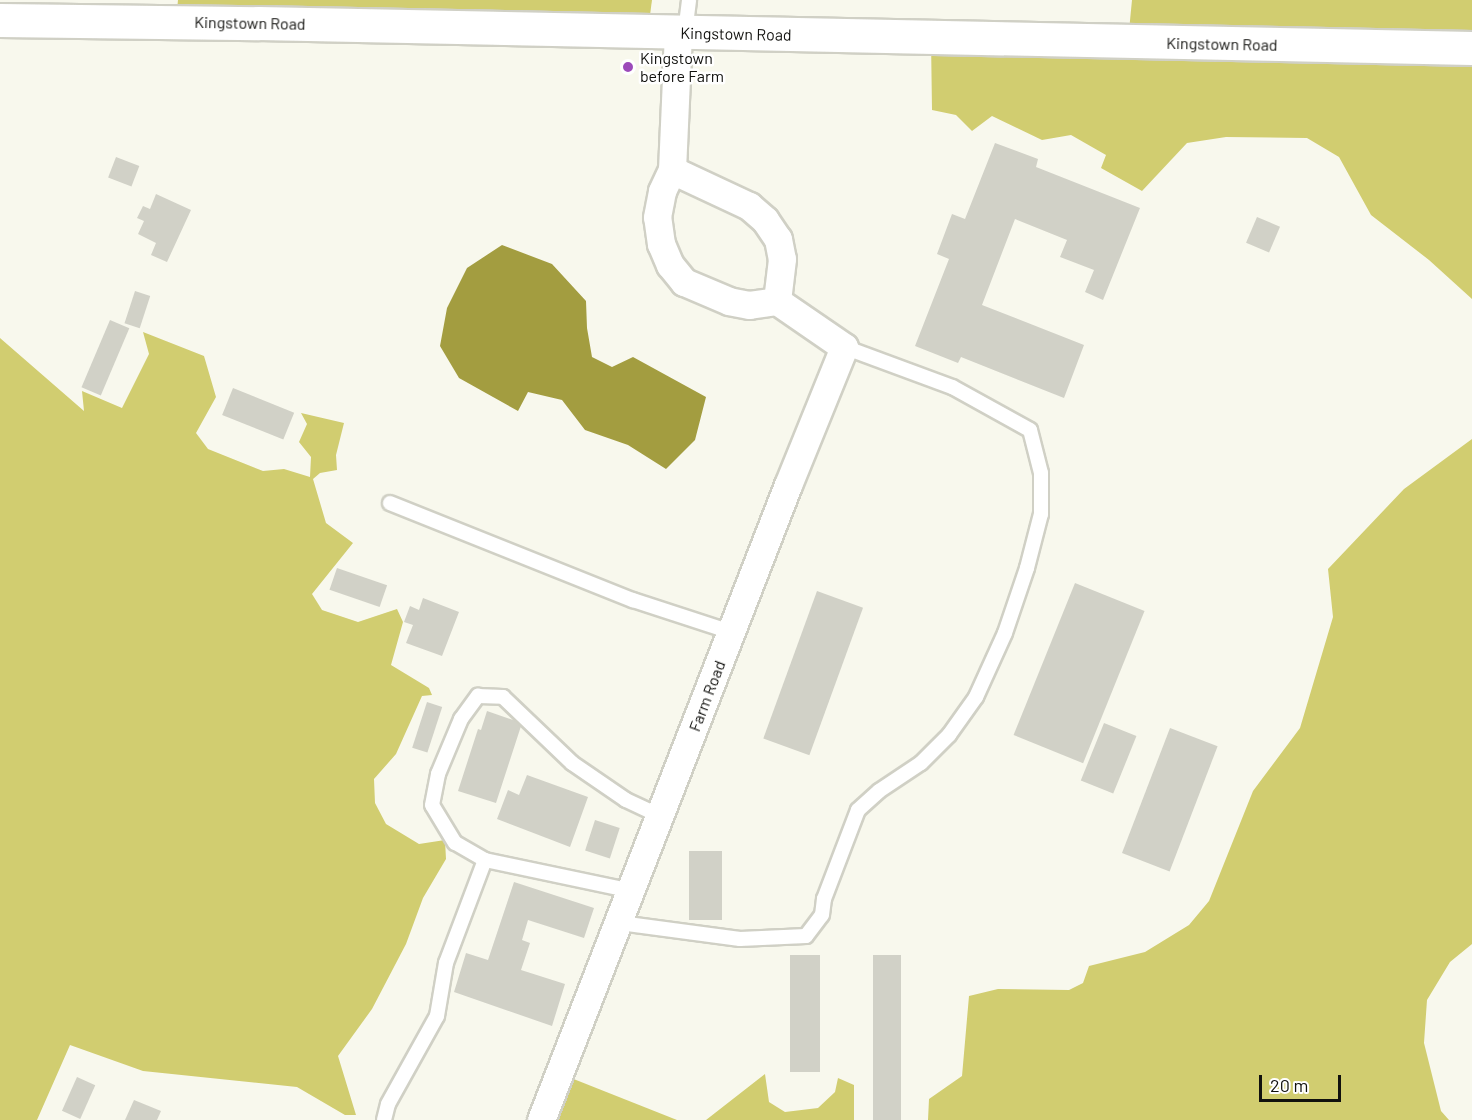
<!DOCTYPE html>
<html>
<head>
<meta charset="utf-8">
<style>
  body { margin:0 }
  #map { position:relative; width:1472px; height:1120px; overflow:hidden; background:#f8f8ed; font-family:Barlow,sans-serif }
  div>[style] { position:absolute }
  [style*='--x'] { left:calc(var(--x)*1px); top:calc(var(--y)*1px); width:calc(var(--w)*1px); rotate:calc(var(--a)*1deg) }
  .forest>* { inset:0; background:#d1cd70 }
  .water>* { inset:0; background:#a39d40 }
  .building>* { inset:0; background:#d1d1c7; transform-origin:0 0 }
  .roads { filter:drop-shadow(2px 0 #d0d0c5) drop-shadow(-2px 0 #d0d0c5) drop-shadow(0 2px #d0d0c5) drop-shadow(0 -2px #d0d0c5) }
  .service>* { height:14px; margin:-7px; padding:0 7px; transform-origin:7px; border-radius:7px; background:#fff }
  .minor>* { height:27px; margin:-13.5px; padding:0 13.5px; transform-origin:13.5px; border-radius:13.5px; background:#fff }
  .primary>* { height:33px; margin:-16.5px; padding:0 16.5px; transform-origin:16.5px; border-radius:16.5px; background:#fff }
  .dots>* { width:16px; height:16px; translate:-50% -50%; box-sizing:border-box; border:3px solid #fff; border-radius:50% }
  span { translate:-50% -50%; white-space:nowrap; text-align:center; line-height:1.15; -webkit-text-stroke:5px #fff; paint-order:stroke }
  .street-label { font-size:16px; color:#11110e }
  .poi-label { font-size:16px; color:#11110e }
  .left { translate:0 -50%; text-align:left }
  .scale { position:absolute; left:1259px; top:1075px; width:82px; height:27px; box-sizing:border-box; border:3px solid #11110e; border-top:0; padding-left:8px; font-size:18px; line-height:21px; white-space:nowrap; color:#11110e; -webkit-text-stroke:4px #fff; paint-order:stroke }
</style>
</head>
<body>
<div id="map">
  <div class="forest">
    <i style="clip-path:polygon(178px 0,652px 0,648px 30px,176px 21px)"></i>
    <i style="clip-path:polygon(1132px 0,1472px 0,1472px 299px,1429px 260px,1371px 215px,1339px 157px,1307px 138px,1226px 137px,1187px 143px,1142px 191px,1101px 168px,1106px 155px,1071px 135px,1042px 140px,992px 116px,972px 131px,956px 115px,932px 110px,931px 40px,1128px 41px)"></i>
    <i style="clip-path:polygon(143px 332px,204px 356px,216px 397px,196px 433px,208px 449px,263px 471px,284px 469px,310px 477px,311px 457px,299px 442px,307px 424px,301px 413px,344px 423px,336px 455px,337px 470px,320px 473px,313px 479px,326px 523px,353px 543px,312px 594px,322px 610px,358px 622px,397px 609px,403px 622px,391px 665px,429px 688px,432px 695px,422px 696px,396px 754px,374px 779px,375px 803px,386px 824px,419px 844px,445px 840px,446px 859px,423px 898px,406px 944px,372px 1009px,338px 1056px,356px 1115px,345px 1115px,297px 1087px,143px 1071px,70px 1045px,37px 1120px,0 1120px,0 338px,84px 411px,82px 391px,122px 408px,149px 354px)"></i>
    <i style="clip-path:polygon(1472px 439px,1472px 944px,1450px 962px,1427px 1000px,1424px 1043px,1441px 1111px,1449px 1120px,928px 1120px,929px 1099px,962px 1076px,969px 996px,998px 989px,1069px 990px,1083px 983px,1089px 966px,1145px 952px,1189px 925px,1209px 901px,1253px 791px,1300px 728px,1333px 617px,1328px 569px,1404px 489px)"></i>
    <i style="clip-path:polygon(765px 1074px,769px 1102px,785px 1112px,818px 1108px,835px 1092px,838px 1078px,854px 1085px,854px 1120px,706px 1120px)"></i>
    <i style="clip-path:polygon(566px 1076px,677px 1120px,531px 1120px)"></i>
  </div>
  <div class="water">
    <i style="clip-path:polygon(502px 245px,552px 264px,586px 301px,587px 328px,592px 357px,612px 367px,633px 357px,706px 397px,695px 440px,666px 469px,628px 445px,585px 430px,562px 400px,528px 392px,518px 411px,459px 378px,440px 346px,447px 308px,467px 268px)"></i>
  </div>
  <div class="building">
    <i style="clip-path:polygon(995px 143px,1038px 159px,1036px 167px,1140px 208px,1103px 300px,1085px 292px,1094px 270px,1060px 257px,1067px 240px,1015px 219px,982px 305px,1084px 345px,1064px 398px,961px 357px,958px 363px,915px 346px,949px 259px,937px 254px,952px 214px,965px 219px)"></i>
    <i style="left:116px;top:157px;width:25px;height:22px;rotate:21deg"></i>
    <i style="clip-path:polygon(156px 194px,191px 210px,167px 262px,151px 255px,156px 243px,138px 234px,144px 221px,137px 218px,143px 206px,150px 209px)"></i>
    <i style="left:1257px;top:217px;width:25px;height:28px;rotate:23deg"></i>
    <i style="left:135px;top:291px;width:16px;height:34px;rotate:18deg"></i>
    <i style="left:110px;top:320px;width:21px;height:73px;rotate:23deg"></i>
    <i style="left:233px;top:388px;width:66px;height:29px;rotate:22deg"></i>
    <i style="left:337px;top:568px;width:53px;height:23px;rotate:19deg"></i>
    <i style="left:1075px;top:583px;width:75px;height:164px;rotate:22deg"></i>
    <i style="left:817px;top:591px;width:49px;height:157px;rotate:20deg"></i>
    <i style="clip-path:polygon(423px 598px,459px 612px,442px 656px,406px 643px,413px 625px,404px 622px,410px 606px,419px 610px)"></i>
    <i style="left:427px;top:702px;width:16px;height:48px;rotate:18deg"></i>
    <i style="clip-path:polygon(487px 711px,522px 723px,496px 803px,458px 791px,478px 729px,481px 730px)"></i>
    <i style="left:1104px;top:723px;width:35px;height:62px;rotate:22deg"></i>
    <i style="left:1170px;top:728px;width:51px;height:134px;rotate:21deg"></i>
    <i style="clip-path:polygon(527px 775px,588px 797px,570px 847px,497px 819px,508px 790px,519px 795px)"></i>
    <i style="left:595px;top:820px;width:26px;height:32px;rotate:18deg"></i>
    <i style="left:689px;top:851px;width:33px;height:69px"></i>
    <i style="clip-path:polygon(514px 882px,594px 908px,584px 938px,528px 920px,522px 940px,530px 943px,521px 970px,565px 984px,552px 1026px,454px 992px,466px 953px,488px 960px)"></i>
    <i style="left:820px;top:955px;width:117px;height:30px;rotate:90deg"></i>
    <i style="left:873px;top:955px;width:28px;height:165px"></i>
    <i style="left:77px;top:1077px;width:20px;height:37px;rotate:24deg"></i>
    <i style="clip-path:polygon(134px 1100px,161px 1111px,157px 1120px,125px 1120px)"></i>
  </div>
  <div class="roads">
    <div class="service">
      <i style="--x:685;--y:33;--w:33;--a:-83"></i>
      <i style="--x:390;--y:503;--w:262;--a:21.8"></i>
      <i style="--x:633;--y:600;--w:103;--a:18.1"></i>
      <i style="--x:485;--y:860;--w:34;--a:-150"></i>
      <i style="--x:455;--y:843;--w:44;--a:-121.2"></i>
      <i style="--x:432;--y:805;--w:32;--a:-79"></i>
      <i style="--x:438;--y:774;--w:60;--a:-67.3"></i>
      <i style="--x:461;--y:719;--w:29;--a:-54"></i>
      <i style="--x:478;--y:696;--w:25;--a:2"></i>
      <i style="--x:503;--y:697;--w:95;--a:43.7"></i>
      <i style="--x:572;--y:763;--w:65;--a:34.4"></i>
      <i style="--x:626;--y:800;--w:38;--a:25"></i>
      <i style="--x:620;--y:923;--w:121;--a:7.6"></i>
      <i style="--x:740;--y:939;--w:66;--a:-2.6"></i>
      <i style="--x:806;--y:936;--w:26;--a:-53"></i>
      <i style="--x:822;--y:915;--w:16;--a:-83"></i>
      <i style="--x:824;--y:899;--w:95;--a:-69.1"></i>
      <i style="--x:858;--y:810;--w:28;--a:-42"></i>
      <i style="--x:879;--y:791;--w:50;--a:-33.7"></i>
      <i style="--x:921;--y:763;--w:40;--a:-45"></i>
      <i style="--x:949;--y:735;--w:47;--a:-54.6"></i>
      <i style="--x:976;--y:697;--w:70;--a:-65.6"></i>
      <i style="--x:1005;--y:633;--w:69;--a:-71.3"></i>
      <i style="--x:1027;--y:568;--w:56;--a:-75.5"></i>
      <i style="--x:1041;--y:514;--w:41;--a:-90"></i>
      <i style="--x:1041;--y:473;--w:44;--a:-104.3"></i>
      <i style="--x:1030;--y:430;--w:89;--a:-151.1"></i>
      <i style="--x:952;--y:387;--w:115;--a:-159.7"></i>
      <i style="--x:384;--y:1120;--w:16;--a:-76"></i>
      <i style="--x:388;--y:1104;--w:101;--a:-60.9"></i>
      <i style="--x:437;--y:1016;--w:54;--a:-80.4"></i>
      <i style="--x:446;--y:963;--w:110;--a:-69.3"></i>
      <i style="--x:485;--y:860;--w:150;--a:11.9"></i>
    </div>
    <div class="minor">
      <i style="--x:672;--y:170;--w:85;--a:25.1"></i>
      <i style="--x:749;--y:206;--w:21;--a:41"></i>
      <i style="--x:765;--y:220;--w:23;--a:56"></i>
      <i style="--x:778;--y:239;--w:20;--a:79"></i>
      <i style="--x:782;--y:259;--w:42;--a:96.8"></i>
      <i style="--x:541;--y:1120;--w:681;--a:-68.75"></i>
      <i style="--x:788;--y:485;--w:149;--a:-67.9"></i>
      <i style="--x:844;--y:347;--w:81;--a:-145.5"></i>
      <i style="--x:777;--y:301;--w:28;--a:172"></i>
      <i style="--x:749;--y:305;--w:20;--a:-169"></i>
      <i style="--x:729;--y:301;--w:49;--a:-157.1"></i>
      <i style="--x:684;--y:282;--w:22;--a:-129"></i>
      <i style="--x:670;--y:265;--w:23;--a:-113"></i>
      <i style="--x:661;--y:244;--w:27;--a:-98"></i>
      <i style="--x:657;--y:217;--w:26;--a:-79"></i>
      <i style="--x:662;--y:191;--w:23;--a:-65"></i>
      <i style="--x:672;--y:170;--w:137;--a:-87.5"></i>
    </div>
    <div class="primary">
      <i style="--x:0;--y:20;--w:258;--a:0.7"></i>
      <i style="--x:258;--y:23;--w:1214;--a:1.18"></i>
    </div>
  </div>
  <div class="dots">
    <i style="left:628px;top:67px;background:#9c4aba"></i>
  </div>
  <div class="street-label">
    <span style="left:250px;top:23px;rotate:1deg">Kingstown Road</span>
    <span style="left:736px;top:34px;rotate:1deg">Kingstown Road</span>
    <span style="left:1222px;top:44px;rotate:1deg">Kingstown Road</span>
    <span style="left:707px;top:696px;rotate:-69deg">Farm Road</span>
  </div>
  <div class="poi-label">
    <span class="left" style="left:640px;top:67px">Kingstown<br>before Farm</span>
  </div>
  <div class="scale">20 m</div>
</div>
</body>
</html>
